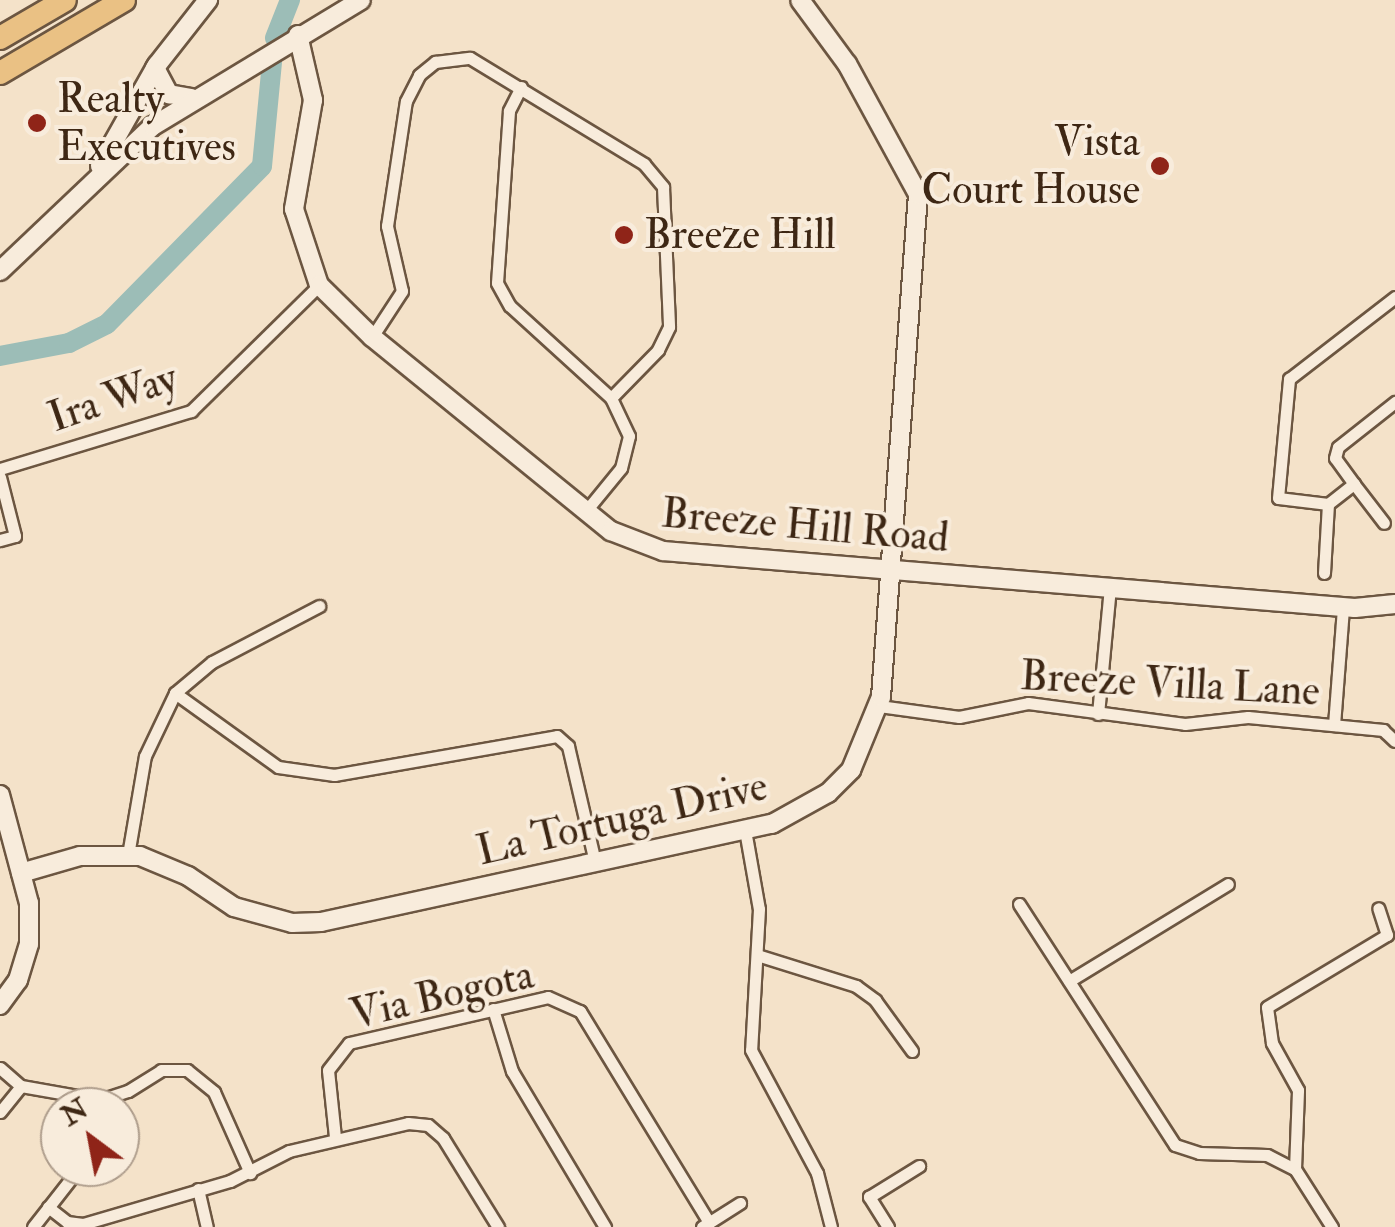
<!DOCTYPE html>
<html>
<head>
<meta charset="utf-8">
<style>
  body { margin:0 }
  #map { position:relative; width:1395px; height:1227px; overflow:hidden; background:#f4e2c9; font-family:"IM FELL Double Pica",serif }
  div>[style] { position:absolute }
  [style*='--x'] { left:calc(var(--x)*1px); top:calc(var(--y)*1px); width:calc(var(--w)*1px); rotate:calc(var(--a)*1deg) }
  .river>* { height:20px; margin:-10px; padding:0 10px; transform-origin:10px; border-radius:10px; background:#9cbdb7 }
  .roads { filter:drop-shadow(2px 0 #6c5641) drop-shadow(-2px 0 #6c5641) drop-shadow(0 2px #6c5641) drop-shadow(0 -2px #6c5641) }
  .street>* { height:11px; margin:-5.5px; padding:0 5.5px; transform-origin:5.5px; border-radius:5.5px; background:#f8ecdc }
  .secondary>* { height:18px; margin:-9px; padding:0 9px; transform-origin:9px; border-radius:9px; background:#f8ecdc }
  .highway>* { height:22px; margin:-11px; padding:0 11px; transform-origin:11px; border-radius:11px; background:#eac184 }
  .dots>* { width:28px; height:28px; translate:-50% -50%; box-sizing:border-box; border:5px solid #f8ecdc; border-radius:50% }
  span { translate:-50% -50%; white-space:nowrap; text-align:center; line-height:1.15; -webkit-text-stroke:8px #f8ecdc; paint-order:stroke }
  .poi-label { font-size:42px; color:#3e2714 }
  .left { translate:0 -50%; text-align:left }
  .right { translate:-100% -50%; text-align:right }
  .street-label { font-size:42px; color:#3e2714 }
  .north { position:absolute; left:40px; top:1087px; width:100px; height:100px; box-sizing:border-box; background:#f8ecdc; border:2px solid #ae9d8c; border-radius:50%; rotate:328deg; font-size:28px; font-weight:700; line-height:40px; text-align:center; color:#3e2714 }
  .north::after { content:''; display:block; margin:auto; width:35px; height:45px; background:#8f2418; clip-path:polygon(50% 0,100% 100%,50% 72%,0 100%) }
</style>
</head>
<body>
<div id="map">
  <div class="river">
    <i style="--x:275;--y:38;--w:41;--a:-68.5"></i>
    <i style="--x:0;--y:356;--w:70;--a:-10.7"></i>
    <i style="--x:69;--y:343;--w:42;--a:-26.6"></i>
    <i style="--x:107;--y:324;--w:221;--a:-45.5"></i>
    <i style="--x:262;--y:166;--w:104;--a:-84.5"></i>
  </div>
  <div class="roads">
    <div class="street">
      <i style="--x:521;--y:87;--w:27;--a:117"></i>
      <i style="--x:509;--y:111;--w:172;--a:94"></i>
      <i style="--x:497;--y:283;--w:26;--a:61"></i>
      <i style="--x:510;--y:306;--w:137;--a:42.3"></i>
      <i style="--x:611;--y:398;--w:42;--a:64.7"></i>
      <i style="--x:629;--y:436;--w:33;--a:104"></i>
      <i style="--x:621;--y:468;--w:57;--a:129.3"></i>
      <i style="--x:372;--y:337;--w:55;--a:-56.9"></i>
      <i style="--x:402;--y:291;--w:67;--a:-103"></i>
      <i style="--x:387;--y:226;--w:126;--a:-81.4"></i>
      <i style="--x:406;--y:101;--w:29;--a:-63"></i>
      <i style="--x:419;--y:75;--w:21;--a:-39"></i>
      <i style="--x:435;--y:62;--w:35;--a:-7"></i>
      <i style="--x:470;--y:58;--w:204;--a:31.3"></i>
      <i style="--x:644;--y:164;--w:30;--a:50"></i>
      <i style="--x:663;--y:187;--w:140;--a:87.5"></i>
      <i style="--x:669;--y:327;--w:25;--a:116"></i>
      <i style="--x:658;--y:350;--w:67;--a:134.4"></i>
      <i style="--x:0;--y:469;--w:200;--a:-16.9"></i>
      <i style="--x:191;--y:411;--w:180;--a:-44.5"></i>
      <i style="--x:0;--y:477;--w:61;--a:75.7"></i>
      <i style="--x:15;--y:536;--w:16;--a:165"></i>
      <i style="--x:1354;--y:484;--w:32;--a:-126"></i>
      <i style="--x:1335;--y:458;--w:11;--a:-75"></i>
      <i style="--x:1338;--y:447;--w:73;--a:-38.3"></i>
      <i style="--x:1328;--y:504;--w:50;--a:-173.2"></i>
      <i style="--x:1278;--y:498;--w:120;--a:-84.7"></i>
      <i style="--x:1289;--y:379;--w:134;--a:-37.7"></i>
      <i style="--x:1324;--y:573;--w:69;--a:-86.7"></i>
      <i style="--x:1328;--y:504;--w:33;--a:-38"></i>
      <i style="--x:1354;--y:484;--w:49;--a:52.4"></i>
      <i style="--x:175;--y:693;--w:127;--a:35.7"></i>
      <i style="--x:278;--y:767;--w:57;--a:8.1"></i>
      <i style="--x:334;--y:775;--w:226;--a:-9.9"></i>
      <i style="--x:557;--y:736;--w:15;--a:42"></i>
      <i style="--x:568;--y:746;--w:119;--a:76.9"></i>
      <i style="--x:879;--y:706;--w:81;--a:7.8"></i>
      <i style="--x:959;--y:717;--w:70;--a:-11.5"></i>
      <i style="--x:1028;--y:703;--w:158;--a:7.6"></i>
      <i style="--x:1185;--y:724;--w:63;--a:-6.3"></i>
      <i style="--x:1248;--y:717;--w:136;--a:5.5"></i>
      <i style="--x:1383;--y:730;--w:16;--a:43"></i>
      <i style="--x:1098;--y:714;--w:127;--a:-84.6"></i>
      <i style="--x:1334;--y:725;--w:118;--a:-85.6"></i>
      <i style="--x:745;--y:830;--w:80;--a:80"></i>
      <i style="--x:759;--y:909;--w:141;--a:93.2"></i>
      <i style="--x:751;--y:1050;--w:140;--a:61.8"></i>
      <i style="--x:817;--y:1173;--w:56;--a:75.5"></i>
      <i style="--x:128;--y:855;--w:100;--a:-80.3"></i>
      <i style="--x:145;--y:756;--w:70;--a:-64.5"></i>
      <i style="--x:175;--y:693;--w:48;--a:-40"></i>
      <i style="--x:212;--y:662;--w:121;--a:-27.6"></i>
      <i style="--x:1019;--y:904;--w:287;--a:57.1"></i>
      <i style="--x:1175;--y:1145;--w:25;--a:18"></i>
      <i style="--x:1199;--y:1153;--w:68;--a:1.7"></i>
      <i style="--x:1267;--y:1155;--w:31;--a:27"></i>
      <i style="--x:1295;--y:1169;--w:69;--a:57.5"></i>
      <i style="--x:757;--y:955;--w:104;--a:17.4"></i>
      <i style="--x:856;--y:986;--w:24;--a:36"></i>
      <i style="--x:875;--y:1000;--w:63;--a:54"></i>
      <i style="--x:1069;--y:981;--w:186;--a:-31.4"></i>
      <i style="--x:493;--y:1009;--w:65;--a:73"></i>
      <i style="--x:512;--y:1071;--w:182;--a:59.2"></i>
      <i style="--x:0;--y:1068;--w:28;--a:41"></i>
      <i style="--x:21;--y:1086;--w:80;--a:10"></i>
      <i style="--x:100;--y:1100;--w:29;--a:-18"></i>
      <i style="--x:128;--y:1091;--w:39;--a:-32"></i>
      <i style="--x:161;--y:1070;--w:26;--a:0"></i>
      <i style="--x:187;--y:1070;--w:35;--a:39"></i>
      <i style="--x:214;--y:1092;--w:89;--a:66"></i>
      <i style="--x:0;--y:1112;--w:33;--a:-51"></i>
      <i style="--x:335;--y:1137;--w:67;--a:-96"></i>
      <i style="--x:328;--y:1070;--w:34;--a:-52"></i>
      <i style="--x:349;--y:1043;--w:204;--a:-13"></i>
      <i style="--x:548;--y:997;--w:35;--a:24"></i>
      <i style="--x:580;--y:1011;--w:247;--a:58.6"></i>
      <i style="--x:1295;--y:1169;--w:79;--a:-87.8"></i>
      <i style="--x:1298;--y:1090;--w:54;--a:-119"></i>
      <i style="--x:1272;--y:1043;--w:36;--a:-98"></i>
      <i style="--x:1267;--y:1007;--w:140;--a:-31"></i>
      <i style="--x:1387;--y:935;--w:28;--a:-108"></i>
      <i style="--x:198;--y:1189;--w:39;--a:77"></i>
      <i style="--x:48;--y:1207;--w:24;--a:38"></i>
      <i style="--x:67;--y:1222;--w:16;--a:7"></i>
      <i style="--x:83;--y:1224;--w:153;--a:-16.3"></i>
      <i style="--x:230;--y:1181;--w:66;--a:-27"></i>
      <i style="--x:289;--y:1151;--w:122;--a:-13.2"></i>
      <i style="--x:408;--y:1123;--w:20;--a:6"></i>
      <i style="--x:428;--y:1125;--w:20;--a:41"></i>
      <i style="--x:443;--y:1138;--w:105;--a:58.3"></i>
      <i style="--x:33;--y:1227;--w:76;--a:-51.9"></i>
      <i style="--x:702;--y:1227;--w:45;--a:-32.3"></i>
      <i style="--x:888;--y:1227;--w:36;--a:-122"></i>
      <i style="--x:869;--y:1197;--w:59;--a:-31.8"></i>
    </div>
    <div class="secondary">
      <i style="--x:298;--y:35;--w:67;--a:77"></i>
      <i style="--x:313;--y:100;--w:111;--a:99.9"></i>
      <i style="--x:294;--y:209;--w:80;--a:71.8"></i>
      <i style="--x:319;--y:285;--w:74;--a:44.5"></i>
      <i style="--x:372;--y:337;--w:308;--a:39.1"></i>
      <i style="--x:611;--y:531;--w:56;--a:21"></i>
      <i style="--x:663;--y:551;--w:694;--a:4.71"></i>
      <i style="--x:1355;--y:608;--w:40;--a:-5.7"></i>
      <i style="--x:155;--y:68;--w:30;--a:62"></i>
      <i style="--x:169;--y:94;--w:23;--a:10"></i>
      <i style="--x:100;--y:166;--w:116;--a:-60.6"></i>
      <i style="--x:157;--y:65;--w:83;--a:-51.9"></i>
      <i style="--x:0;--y:271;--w:211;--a:-43.5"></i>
      <i style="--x:153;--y:126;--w:243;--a:-31.2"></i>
      <i style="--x:0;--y:795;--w:112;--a:75"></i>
      <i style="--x:29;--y:903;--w:41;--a:90"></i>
      <i style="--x:29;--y:944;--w:38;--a:107"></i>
      <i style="--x:18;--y:980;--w:31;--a:126"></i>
      <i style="--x:21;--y:873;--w:61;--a:-16.1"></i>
      <i style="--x:80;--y:856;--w:60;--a:0"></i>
      <i style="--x:140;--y:856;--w:52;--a:22.6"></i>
      <i style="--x:188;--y:876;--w:55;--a:34"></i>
      <i style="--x:234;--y:907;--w:60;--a:15.4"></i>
      <i style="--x:292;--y:923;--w:29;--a:-2"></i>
      <i style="--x:321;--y:922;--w:462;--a:-12.3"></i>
      <i style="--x:772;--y:824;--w:64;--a:-29"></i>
      <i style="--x:828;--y:793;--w:33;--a:-45"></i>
      <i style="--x:851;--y:770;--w:79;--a:-67.7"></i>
      <i style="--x:881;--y:697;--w:504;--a:-85.79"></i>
      <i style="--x:918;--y:194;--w:148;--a:-118.6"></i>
      <i style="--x:847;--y:64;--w:79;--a:-126.3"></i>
    </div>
    <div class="highway">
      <i style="--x:0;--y:38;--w:75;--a:-30.3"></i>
      <i style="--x:0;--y:73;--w:144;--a:-30.5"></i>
    </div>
  </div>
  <div class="dots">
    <i style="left:37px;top:123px;background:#8f2418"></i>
    <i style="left:1160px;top:166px;background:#8f2418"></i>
    <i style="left:624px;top:235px;background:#8f2418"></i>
  </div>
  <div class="poi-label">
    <span class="left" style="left:57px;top:123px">Realty<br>Executives</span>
    <span class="right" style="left:1140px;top:166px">Vista<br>Court House</span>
    <span class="left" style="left:644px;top:235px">Breeze Hill</span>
  </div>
  <div class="street-label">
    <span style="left:113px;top:398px;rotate:-19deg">Ira Way</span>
    <span style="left:805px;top:526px;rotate:5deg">Breeze Hill Road</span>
    <span style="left:1170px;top:684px;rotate:3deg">Breeze Villa Lane</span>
    <span style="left:622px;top:819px;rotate:-13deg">La Tortuga Drive</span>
    <span style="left:442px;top:995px;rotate:-13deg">Via Bogota</span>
  </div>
  <div class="north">N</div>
</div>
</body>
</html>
